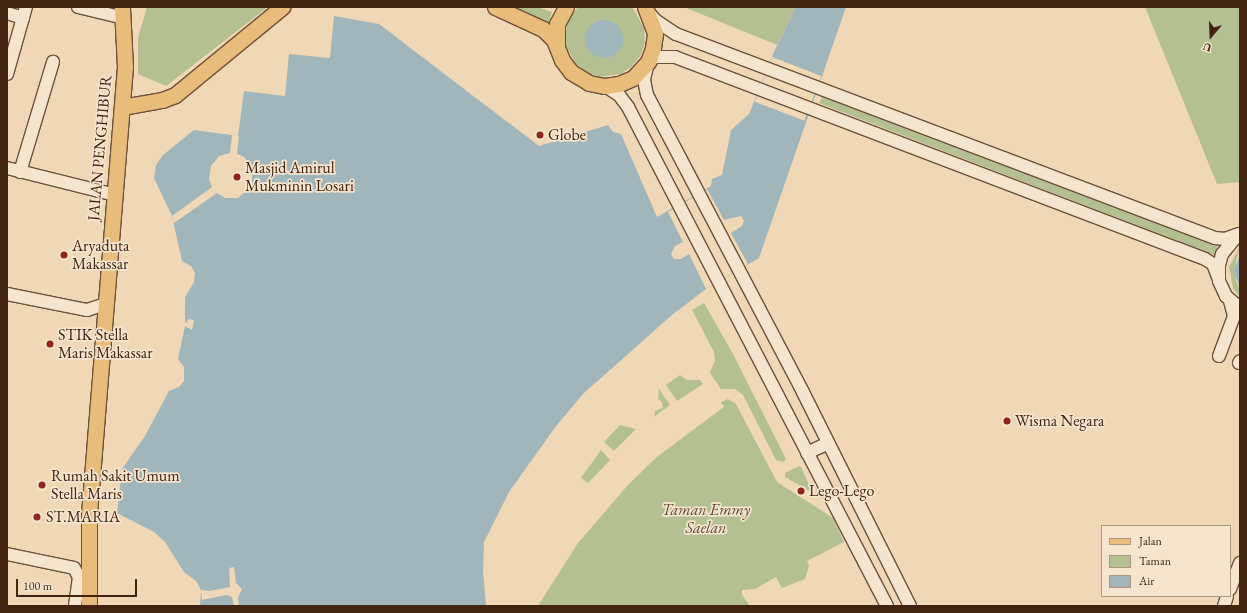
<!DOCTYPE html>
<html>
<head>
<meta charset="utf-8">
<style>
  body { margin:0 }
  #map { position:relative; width:1247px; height:613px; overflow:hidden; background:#f0d7b5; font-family:"EB Garamond",serif }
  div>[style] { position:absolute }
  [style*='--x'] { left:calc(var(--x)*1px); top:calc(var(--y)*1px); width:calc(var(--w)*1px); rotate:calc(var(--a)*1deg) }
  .green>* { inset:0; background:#b4bf92; transform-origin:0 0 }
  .water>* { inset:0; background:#a0b6ba }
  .round { border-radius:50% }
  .pier>* { inset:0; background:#f0d7b5; transform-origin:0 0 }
  .roads { filter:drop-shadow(1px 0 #6d5039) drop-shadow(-1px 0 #6d5039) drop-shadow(0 1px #6d5039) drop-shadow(0 -1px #6d5039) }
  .minor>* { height:12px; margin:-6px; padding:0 6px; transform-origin:6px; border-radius:6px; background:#f5e5cf }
  .major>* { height:15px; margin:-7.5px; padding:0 7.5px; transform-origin:7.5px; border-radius:7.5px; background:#e8bc7a }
  .dots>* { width:11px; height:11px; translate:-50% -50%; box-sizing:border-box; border:2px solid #f5e5cf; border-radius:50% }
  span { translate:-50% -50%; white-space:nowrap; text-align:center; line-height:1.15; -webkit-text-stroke:3.5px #f5e5cf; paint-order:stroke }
  .poi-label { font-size:16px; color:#412310 }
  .left { translate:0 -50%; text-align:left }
  .street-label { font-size:16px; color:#412310 }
  .park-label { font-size:16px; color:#5e4a30; font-style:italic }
  .frame { position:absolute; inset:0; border:8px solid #412310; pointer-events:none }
  .legend { position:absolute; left:1101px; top:525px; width:130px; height:72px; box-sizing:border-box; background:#f5e5cf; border:1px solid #ad9783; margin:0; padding:5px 7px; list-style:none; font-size:12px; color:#412310 }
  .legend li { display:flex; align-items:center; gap:8px; height:20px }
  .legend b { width:20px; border:1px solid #ad9783 }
  .north { position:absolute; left:1191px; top:16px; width:40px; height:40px; -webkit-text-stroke:3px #f5e5cf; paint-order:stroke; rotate:199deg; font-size:11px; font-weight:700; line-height:16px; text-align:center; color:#412310 }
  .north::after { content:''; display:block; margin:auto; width:14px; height:18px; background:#412310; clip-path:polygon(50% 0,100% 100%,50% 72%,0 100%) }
  .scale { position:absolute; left:16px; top:579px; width:121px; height:18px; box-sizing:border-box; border:2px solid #412310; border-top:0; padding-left:5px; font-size:12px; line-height:14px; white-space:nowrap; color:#412310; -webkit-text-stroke:3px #f5e5cf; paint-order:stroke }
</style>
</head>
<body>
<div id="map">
  <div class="green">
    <i style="clip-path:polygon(147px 7px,268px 7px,166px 86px,138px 74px,138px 38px)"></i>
    <i style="clip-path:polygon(510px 7px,537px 7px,552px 12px,548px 24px)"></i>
    <i style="clip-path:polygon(578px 7px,631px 7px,634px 10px,644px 28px,645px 42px,641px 55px,632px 66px,621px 74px,600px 77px,587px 72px,576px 64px,566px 46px,565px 32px,569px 19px)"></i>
    <i style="clip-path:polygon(684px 7px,796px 7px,777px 45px)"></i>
    <i style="clip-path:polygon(1145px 7px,1240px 7px,1240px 182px,1217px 184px)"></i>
    <i style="left:823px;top:94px;width:423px;height:10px;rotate:21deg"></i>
    <i style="clip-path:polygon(1240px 246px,1236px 262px,1236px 281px,1240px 289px,1240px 297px,1233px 288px,1229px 267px)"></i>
    <i style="clip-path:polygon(704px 303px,733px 354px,785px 457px,786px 460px,783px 462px,776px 460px,743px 395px,735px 389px,721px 389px,710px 373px,715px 360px,714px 352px,692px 310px)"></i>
    <i style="clip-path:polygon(680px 375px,687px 380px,700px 380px,703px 384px,677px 401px,666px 385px)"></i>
    <i style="clip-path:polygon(659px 389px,670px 405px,654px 417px,655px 411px,663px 408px,662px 402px,658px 399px)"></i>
    <i style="clip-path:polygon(728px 399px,736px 404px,777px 482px,833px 518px,844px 542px,807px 561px,809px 565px,805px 579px,782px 588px,776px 577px,755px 589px,742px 590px,742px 595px,750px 606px,538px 606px,578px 543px,628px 485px,658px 456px,724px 407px,721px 402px)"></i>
    <i style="clip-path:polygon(620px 425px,636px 429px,614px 451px,604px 442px)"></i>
    <i style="clip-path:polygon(601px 450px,610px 460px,588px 483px,581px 478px)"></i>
    <i style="clip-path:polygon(799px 466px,801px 467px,813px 493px,785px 477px,785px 473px)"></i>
  </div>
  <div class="water">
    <i style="clip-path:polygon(796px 7px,846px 7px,759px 258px,706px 289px,672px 315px,584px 393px,556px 426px,509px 492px,484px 542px,483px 571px,486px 606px,200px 606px,201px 590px,196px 581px,184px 572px,165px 542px,154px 532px,117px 513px,122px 469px,145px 436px,169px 391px,179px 387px,184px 381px,184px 367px,178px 359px,185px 326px,192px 330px,194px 320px,188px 319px,187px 323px,185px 322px,185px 297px,194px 282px,195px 273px,191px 266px,182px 261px,172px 216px,154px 178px,156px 165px,163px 155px,194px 130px,238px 136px,244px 91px,285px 96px,289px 54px,330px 58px,334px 16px,379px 24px,539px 146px,608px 125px,613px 132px,621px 134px,657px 217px,711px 186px,712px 179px,722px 175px,731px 130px,749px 114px,774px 52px)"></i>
    <i class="round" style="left:585px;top:20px;width:38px;height:38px"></i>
    <i style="clip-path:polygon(1240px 254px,1240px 289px,1234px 271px)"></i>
  </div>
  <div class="pier">
    <i style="left:772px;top:57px;width:53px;height:48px;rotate:21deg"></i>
    <i style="clip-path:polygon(232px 135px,239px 136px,237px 154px,244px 157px,252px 167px,252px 186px,238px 198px,225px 198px,217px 193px,174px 223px,172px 216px,212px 187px,209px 179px,211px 166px,219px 156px,230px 153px)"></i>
    <i style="clip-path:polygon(707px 189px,724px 220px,741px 216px,744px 221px,742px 226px,731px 233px,748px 264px,706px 289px,689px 254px,681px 259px,674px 259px,671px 254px,675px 246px,683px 242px,668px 212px)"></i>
    <i style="clip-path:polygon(234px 567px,236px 583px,242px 589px,238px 598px,239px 606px,234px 606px,232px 597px,226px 595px,202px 600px,201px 590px,210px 591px,230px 587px,229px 568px)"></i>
  </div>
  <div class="roads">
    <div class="minor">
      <i style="--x:78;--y:7;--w:47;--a:13.4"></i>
      <i style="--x:7;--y:13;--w:17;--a:17"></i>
      <i style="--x:649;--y:13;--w:9;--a:49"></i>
      <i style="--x:655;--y:20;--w:25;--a:34"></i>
      <i style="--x:676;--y:34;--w:576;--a:20.73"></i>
      <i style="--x:1215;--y:238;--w:10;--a:6"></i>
      <i style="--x:1225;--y:239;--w:15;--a:-20"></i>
      <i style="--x:7;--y:74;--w:70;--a:-74.2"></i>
      <i style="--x:605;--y:86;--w:17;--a:33"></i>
      <i style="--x:619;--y:95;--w:15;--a:53"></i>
      <i style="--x:628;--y:107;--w:562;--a:62.57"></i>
      <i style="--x:7;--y:168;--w:111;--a:14"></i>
      <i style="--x:20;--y:172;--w:115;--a:-73.3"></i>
      <i style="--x:1236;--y:237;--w:22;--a:129"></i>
      <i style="--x:1222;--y:254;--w:11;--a:105"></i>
      <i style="--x:1219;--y:265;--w:16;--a:90"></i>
      <i style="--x:1219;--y:281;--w:17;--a:65"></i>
      <i style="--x:1226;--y:296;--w:18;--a:41"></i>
      <i style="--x:7;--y:294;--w:82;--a:11.3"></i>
      <i style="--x:87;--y:310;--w:19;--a:-18"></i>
      <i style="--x:1219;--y:356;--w:43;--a:-69.4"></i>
      <i style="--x:1234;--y:316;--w:16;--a:-105"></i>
      <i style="--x:1239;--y:363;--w:2;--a:-63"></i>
      <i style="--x:807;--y:453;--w:23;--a:-25"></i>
      <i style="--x:7;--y:554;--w:68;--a:11.8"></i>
      <i style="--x:74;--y:568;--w:10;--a:61"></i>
      <i style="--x:79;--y:577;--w:29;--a:98"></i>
      <i style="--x:1230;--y:589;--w:28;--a:-69"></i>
      <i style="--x:910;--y:606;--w:239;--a:-116.6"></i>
      <i style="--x:803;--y:392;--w:335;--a:-117.7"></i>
      <i style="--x:647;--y:95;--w:16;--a:-101"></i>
      <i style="--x:644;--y:79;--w:16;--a:-76"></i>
      <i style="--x:648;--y:63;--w:9;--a:-41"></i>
      <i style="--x:655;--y:57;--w:20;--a:0"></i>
      <i style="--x:675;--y:57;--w:567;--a:20.86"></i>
      <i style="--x:1205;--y:259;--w:9;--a:32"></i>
      <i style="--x:1213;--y:264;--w:17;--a:69"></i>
      <i style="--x:1224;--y:606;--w:10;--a:-73"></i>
    </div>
    <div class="major">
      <i style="--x:495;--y:7;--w:53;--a:24.6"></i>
      <i style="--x:543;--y:29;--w:16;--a:45"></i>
      <i style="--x:554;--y:40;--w:22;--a:68"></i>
      <i style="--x:562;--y:60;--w:15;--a:53"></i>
      <i style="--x:571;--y:72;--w:21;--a:31"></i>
      <i style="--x:589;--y:83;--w:16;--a:11"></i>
      <i style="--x:605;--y:86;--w:14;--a:-8"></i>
      <i style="--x:619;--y:84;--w:15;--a:-23"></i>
      <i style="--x:633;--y:78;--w:22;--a:-47"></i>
      <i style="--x:648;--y:62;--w:15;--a:-70"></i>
      <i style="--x:653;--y:48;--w:15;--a:-82"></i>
      <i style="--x:655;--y:33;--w:28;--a:-111"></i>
      <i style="--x:557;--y:46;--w:22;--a:-90"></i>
      <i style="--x:557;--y:24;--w:19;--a:-62"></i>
      <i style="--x:122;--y:107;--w:41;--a:-9.9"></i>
      <i style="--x:162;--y:100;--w:14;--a:-21"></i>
      <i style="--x:175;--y:95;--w:139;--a:-39.4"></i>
      <i style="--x:89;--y:606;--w:92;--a:-90"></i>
      <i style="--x:89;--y:514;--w:448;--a:-85.4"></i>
      <i style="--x:125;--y:67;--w:60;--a:-92.9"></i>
    </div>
  </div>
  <div class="dots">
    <i style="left:540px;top:135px;background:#8f2418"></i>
    <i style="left:237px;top:177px;background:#8f2418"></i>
    <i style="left:64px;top:255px;background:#8f2418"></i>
    <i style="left:50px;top:344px;background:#8f2418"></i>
    <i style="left:1007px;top:421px;background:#8f2418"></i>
    <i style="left:42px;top:485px;background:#8f2418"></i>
    <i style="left:801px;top:491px;background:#8f2418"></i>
    <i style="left:37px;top:517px;background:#8f2418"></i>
  </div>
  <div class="poi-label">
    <span class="left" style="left:548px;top:135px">Globe</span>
    <span class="left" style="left:245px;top:177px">Masjid Amirul<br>Mukminin Losari</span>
    <span class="left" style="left:72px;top:255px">Aryaduta<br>Makassar</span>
    <span class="left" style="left:58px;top:344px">STIK Stella<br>Maris Makassar</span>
    <span class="left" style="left:1015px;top:421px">Wisma Negara</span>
    <span class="left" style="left:51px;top:485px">Rumah Sakit Umum<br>Stella Maris</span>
    <span class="left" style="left:809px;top:491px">Lego-Lego</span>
    <span class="left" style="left:46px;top:517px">ST.MARIA</span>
  </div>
  <div class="street-label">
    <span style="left:100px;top:148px;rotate:-85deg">JALAN PENGHIBUR</span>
  </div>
  <div class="park-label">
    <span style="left:706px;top:519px">Taman Emmy<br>Saelan</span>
  </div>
  <div class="frame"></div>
  <ul class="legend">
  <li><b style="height:5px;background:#e8bc7a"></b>Jalan</li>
  <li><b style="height:11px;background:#b4bf92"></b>Taman</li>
  <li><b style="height:11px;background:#a0b6ba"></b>Air</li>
  </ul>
  <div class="north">U</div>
  <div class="scale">100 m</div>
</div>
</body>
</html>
